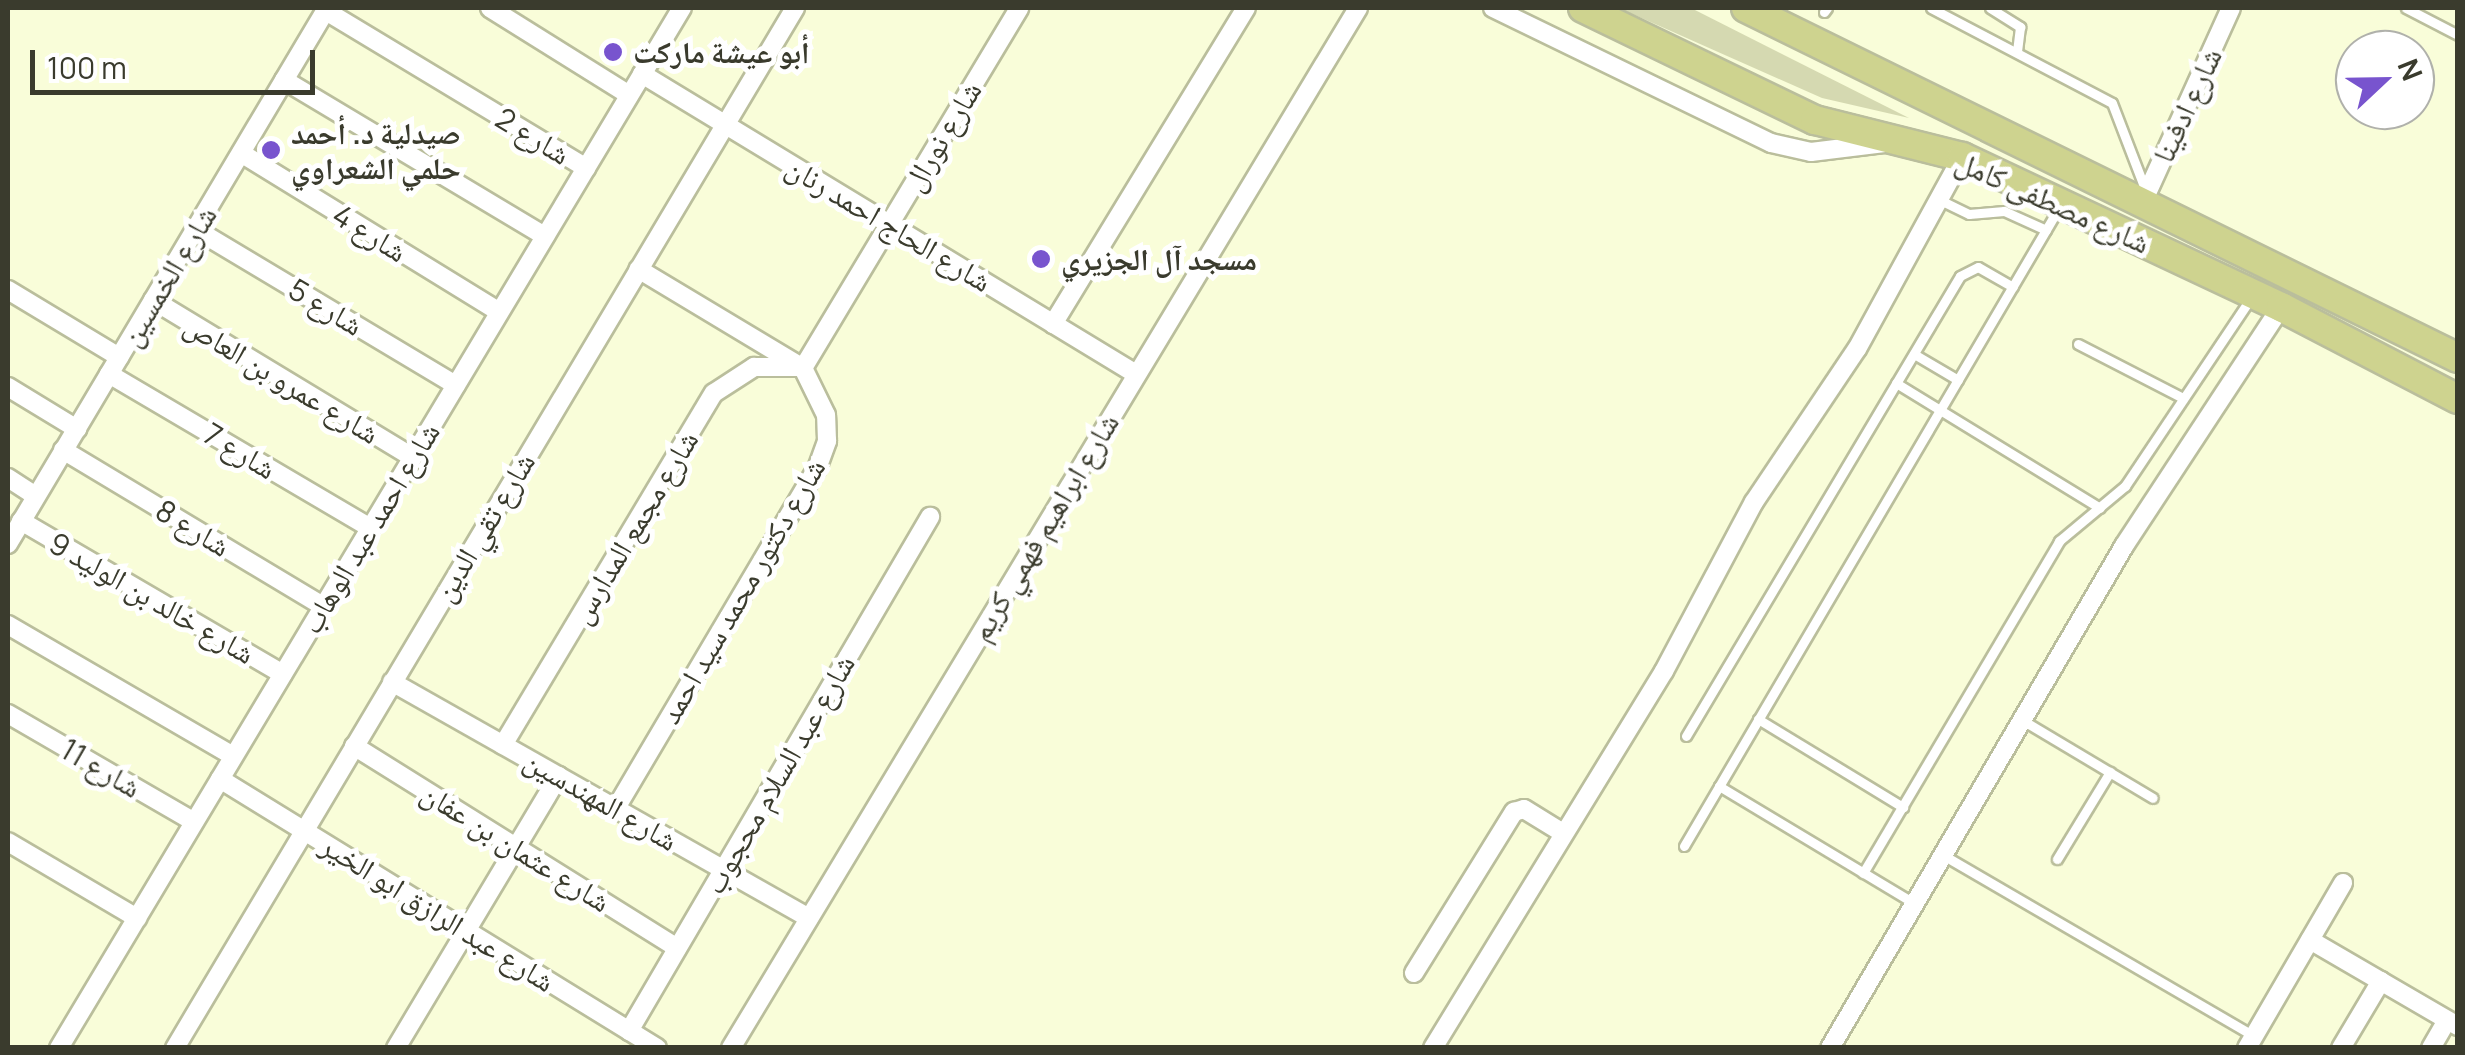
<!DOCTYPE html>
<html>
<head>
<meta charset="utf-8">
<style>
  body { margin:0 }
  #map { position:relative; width:2465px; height:1055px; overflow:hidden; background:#f9fdd9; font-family:Manrope,"Noto Naskh Arabic",sans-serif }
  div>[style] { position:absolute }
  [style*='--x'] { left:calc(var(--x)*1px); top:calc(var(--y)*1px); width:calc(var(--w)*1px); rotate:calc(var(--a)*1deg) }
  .green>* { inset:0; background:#d5d9b1 }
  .roads { filter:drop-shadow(2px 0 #babe9c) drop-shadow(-2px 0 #babe9c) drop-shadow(0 2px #babe9c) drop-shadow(0 -2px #babe9c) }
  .lane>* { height:9px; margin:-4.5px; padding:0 4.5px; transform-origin:4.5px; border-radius:4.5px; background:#fff }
  .street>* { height:18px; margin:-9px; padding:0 9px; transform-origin:9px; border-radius:9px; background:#fff }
  .primary>* { height:28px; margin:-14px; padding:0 14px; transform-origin:14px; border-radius:14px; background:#ced38f }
  .dots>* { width:28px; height:28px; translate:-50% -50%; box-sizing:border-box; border:5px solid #fff; border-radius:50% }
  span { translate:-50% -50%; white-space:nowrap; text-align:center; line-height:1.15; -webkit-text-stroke:10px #fff; paint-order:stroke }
  .poi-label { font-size:30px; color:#3a3b2d; font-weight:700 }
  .left { translate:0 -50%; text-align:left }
  .street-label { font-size:30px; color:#3a3b2d }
  .frame { position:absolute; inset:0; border:10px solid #3a3b2d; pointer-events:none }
  .north { position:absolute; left:2335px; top:30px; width:100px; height:100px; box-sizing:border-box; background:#fff; border:2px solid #b0b1ab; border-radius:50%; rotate:68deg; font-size:28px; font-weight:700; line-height:40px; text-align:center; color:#3a3b2d }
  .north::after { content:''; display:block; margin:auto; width:35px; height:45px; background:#7854ce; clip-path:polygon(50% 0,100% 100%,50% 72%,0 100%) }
  .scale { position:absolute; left:30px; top:50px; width:285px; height:45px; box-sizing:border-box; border:5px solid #3a3b2d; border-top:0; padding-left:12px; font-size:30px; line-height:35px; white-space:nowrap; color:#3a3b2d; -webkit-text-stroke:8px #fff; paint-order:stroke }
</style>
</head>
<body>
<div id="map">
  <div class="green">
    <i style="clip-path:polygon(1619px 8px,1691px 8px,1909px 118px,1822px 98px)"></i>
  </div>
  <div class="roads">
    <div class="lane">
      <i style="--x:1931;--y:8;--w:204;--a:27.7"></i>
      <i style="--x:2112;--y:103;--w:92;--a:69"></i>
      <i style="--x:1990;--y:8;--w:36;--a:32"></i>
      <i style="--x:2020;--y:27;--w:25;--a:97"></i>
      <i style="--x:2406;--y:8;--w:59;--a:27.4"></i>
      <i style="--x:1824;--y:12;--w:5;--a:-53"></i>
      <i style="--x:1940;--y:200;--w:32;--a:26"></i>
      <i style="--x:1969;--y:214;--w:35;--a:-5"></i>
      <i style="--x:2004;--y:211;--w:46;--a:24.3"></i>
      <i style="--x:2078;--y:344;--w:118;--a:27.2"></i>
      <i style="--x:1914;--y:354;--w:51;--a:30.6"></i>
      <i style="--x:1896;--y:383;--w:239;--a:31.5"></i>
      <i style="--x:1758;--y:719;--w:170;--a:31.3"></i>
      <i style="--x:2022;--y:720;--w:152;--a:30.8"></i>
      <i style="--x:1686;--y:736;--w:535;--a:-59.22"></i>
      <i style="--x:1960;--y:276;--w:20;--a:-27"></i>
      <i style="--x:1978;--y:267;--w:40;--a:29.7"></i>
      <i style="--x:1719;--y:786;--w:227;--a:31"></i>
      <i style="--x:1684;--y:846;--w:742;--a:-59.57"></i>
      <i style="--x:1943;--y:855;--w:360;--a:30.2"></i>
      <i style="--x:2057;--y:859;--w:102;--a:-58.7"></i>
      <i style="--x:1863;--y:873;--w:386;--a:-59.4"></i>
      <i style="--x:2059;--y:541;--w:86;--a:-39.8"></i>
      <i style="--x:2125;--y:486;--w:225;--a:-56.2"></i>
    </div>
    <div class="street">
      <i style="--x:490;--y:8;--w:164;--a:32"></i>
      <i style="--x:1493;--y:8;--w:309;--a:25.9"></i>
      <i style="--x:1771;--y:143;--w:41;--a:12.7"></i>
      <i style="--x:1811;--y:152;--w:74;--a:-7"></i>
      <i style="--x:326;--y:11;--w:304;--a:31.1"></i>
      <i style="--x:642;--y:74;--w:578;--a:31.27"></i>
      <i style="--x:284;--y:80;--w:304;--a:30.9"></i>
      <i style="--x:241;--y:153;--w:303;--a:31.6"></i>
      <i style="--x:2143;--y:202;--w:213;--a:-65.6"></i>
      <i style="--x:195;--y:229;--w:304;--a:30.9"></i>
      <i style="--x:8;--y:290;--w:130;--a:31.1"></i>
      <i style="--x:153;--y:300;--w:303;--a:31.2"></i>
      <i style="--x:1053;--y:324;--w:370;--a:-58.6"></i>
      <i style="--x:803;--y:368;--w:420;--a:-59"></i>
      <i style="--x:109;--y:374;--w:303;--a:30.5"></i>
      <i style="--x:8;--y:387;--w:81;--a:31.3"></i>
      <i style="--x:63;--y:450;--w:303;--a:31"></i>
      <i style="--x:8;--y:478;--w:33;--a:33"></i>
      <i style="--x:21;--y:521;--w:303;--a:30.3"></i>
      <i style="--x:8;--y:544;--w:624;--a:-59.24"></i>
      <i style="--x:8;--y:625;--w:260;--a:30.2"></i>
      <i style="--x:392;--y:682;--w:479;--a:29.5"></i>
      <i style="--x:8;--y:714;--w:215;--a:30.1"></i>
      <i style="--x:503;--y:745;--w:410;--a:-59.1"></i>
      <i style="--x:714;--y:393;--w:48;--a:-33"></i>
      <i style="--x:754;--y:367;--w:44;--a:0"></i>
      <i style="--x:354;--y:746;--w:381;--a:32"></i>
      <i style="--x:220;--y:779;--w:513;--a:31.61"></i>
      <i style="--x:616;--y:808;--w:397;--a:-59.4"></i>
      <i style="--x:818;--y:466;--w:27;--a:-70"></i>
      <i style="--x:827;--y:441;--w:26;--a:-92"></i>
      <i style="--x:826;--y:415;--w:52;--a:-116.1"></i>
      <i style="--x:803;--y:368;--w:192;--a:-149"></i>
      <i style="--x:8;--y:842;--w:150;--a:30.5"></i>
      <i style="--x:2310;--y:940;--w:171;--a:30.2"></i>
      <i style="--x:1414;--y:973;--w:190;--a:-58.2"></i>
      <i style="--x:1514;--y:812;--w:10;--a:-17"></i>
      <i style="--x:1524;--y:809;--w:46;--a:31.6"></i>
      <i style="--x:629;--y:1031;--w:596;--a:-59.65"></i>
      <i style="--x:59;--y:1048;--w:1212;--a:-59.08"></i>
      <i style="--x:175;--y:1048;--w:1211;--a:-59.2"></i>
      <i style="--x:396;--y:1048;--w:317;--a:-59.1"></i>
      <i style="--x:731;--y:1048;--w:1214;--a:-58.91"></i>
      <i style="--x:1433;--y:1048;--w:442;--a:-58.5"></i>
      <i style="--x:1664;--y:671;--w:191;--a:-62"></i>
      <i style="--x:1754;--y:502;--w:184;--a:-56.1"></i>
      <i style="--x:1857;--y:349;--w:219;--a:-61.3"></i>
      <i style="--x:1830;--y:1048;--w:582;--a:-59.64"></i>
      <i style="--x:2124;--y:546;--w:286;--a:-56.7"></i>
      <i style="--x:2247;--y:1048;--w:191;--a:-59.8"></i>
      <i style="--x:2341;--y:1048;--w:78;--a:-59.2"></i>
      <i style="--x:2431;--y:1048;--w:32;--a:-60"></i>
    </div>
    <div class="primary">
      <i style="--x:1583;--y:8;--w:258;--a:25.8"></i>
      <i style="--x:1815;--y:120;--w:152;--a:14.1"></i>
      <i style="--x:1962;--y:157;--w:353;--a:25.2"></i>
      <i style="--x:2281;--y:307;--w:199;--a:27.5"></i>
      <i style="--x:1746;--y:8;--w:793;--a:26.18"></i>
    </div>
  </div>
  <div class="dots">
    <i style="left:613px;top:52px;background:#7854ce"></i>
    <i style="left:271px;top:150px;background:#7854ce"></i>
    <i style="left:1041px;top:259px;background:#7854ce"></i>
  </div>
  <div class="poi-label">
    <span class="left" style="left:633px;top:52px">أبو عيشة ماركت</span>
    <span class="left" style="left:291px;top:150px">صيدلية د. أحمد<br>حلمي الشعراوي</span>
    <span class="left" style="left:1061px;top:259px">مسجد آل الجزيري</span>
  </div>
  <div class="street-label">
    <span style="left:2187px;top:105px;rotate:-65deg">شارع ادفينا</span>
    <span style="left:533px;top:136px;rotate:31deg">شارع 2</span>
    <span style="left:942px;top:136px;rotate:-59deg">شارع نورال</span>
    <span style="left:2053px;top:202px;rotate:24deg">شارع مصطفى كامل</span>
    <span style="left:889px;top:224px;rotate:31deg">شارع الحاج احمد رنان</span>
    <span style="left:370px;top:233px;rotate:32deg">شارع 4</span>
    <span style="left:168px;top:276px;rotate:-59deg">شارع الخمسين</span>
    <span style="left:326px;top:307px;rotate:31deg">شارع 5</span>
    <span style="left:282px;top:379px;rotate:31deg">شارع عمرو بن العاص</span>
    <span style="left:240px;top:451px;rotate:31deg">شارع 7</span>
    <span style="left:484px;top:527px;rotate:-59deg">شارع تقي الدين</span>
    <span style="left:634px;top:527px;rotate:-59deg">شارع مجمع المدارس</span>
    <span style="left:1044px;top:527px;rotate:-59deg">شارع ابراهيم فهمي كريم</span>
    <span style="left:193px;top:528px;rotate:31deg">شارع 8</span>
    <span style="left:370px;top:528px;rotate:-59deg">شارع احمد عبد الوهاب</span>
    <span style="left:742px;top:591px;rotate:-60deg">شارع دكتور محمد سيد احمد</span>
    <span style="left:152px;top:598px;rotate:30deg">شارع خالد بن الوليد 9</span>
    <span style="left:101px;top:768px;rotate:30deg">شارع 11</span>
    <span style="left:779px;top:774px;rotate:-60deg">شارع عبد السلام محجوب</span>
    <span style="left:601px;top:800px;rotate:30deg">شارع المهندسين</span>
    <span style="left:516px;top:847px;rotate:32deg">شارع عثمان بن عفان</span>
    <span style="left:438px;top:913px;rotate:32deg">شارع عبد الرازق ابو الخير</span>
  </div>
  <div class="frame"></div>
  <div class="north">N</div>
  <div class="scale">100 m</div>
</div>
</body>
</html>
